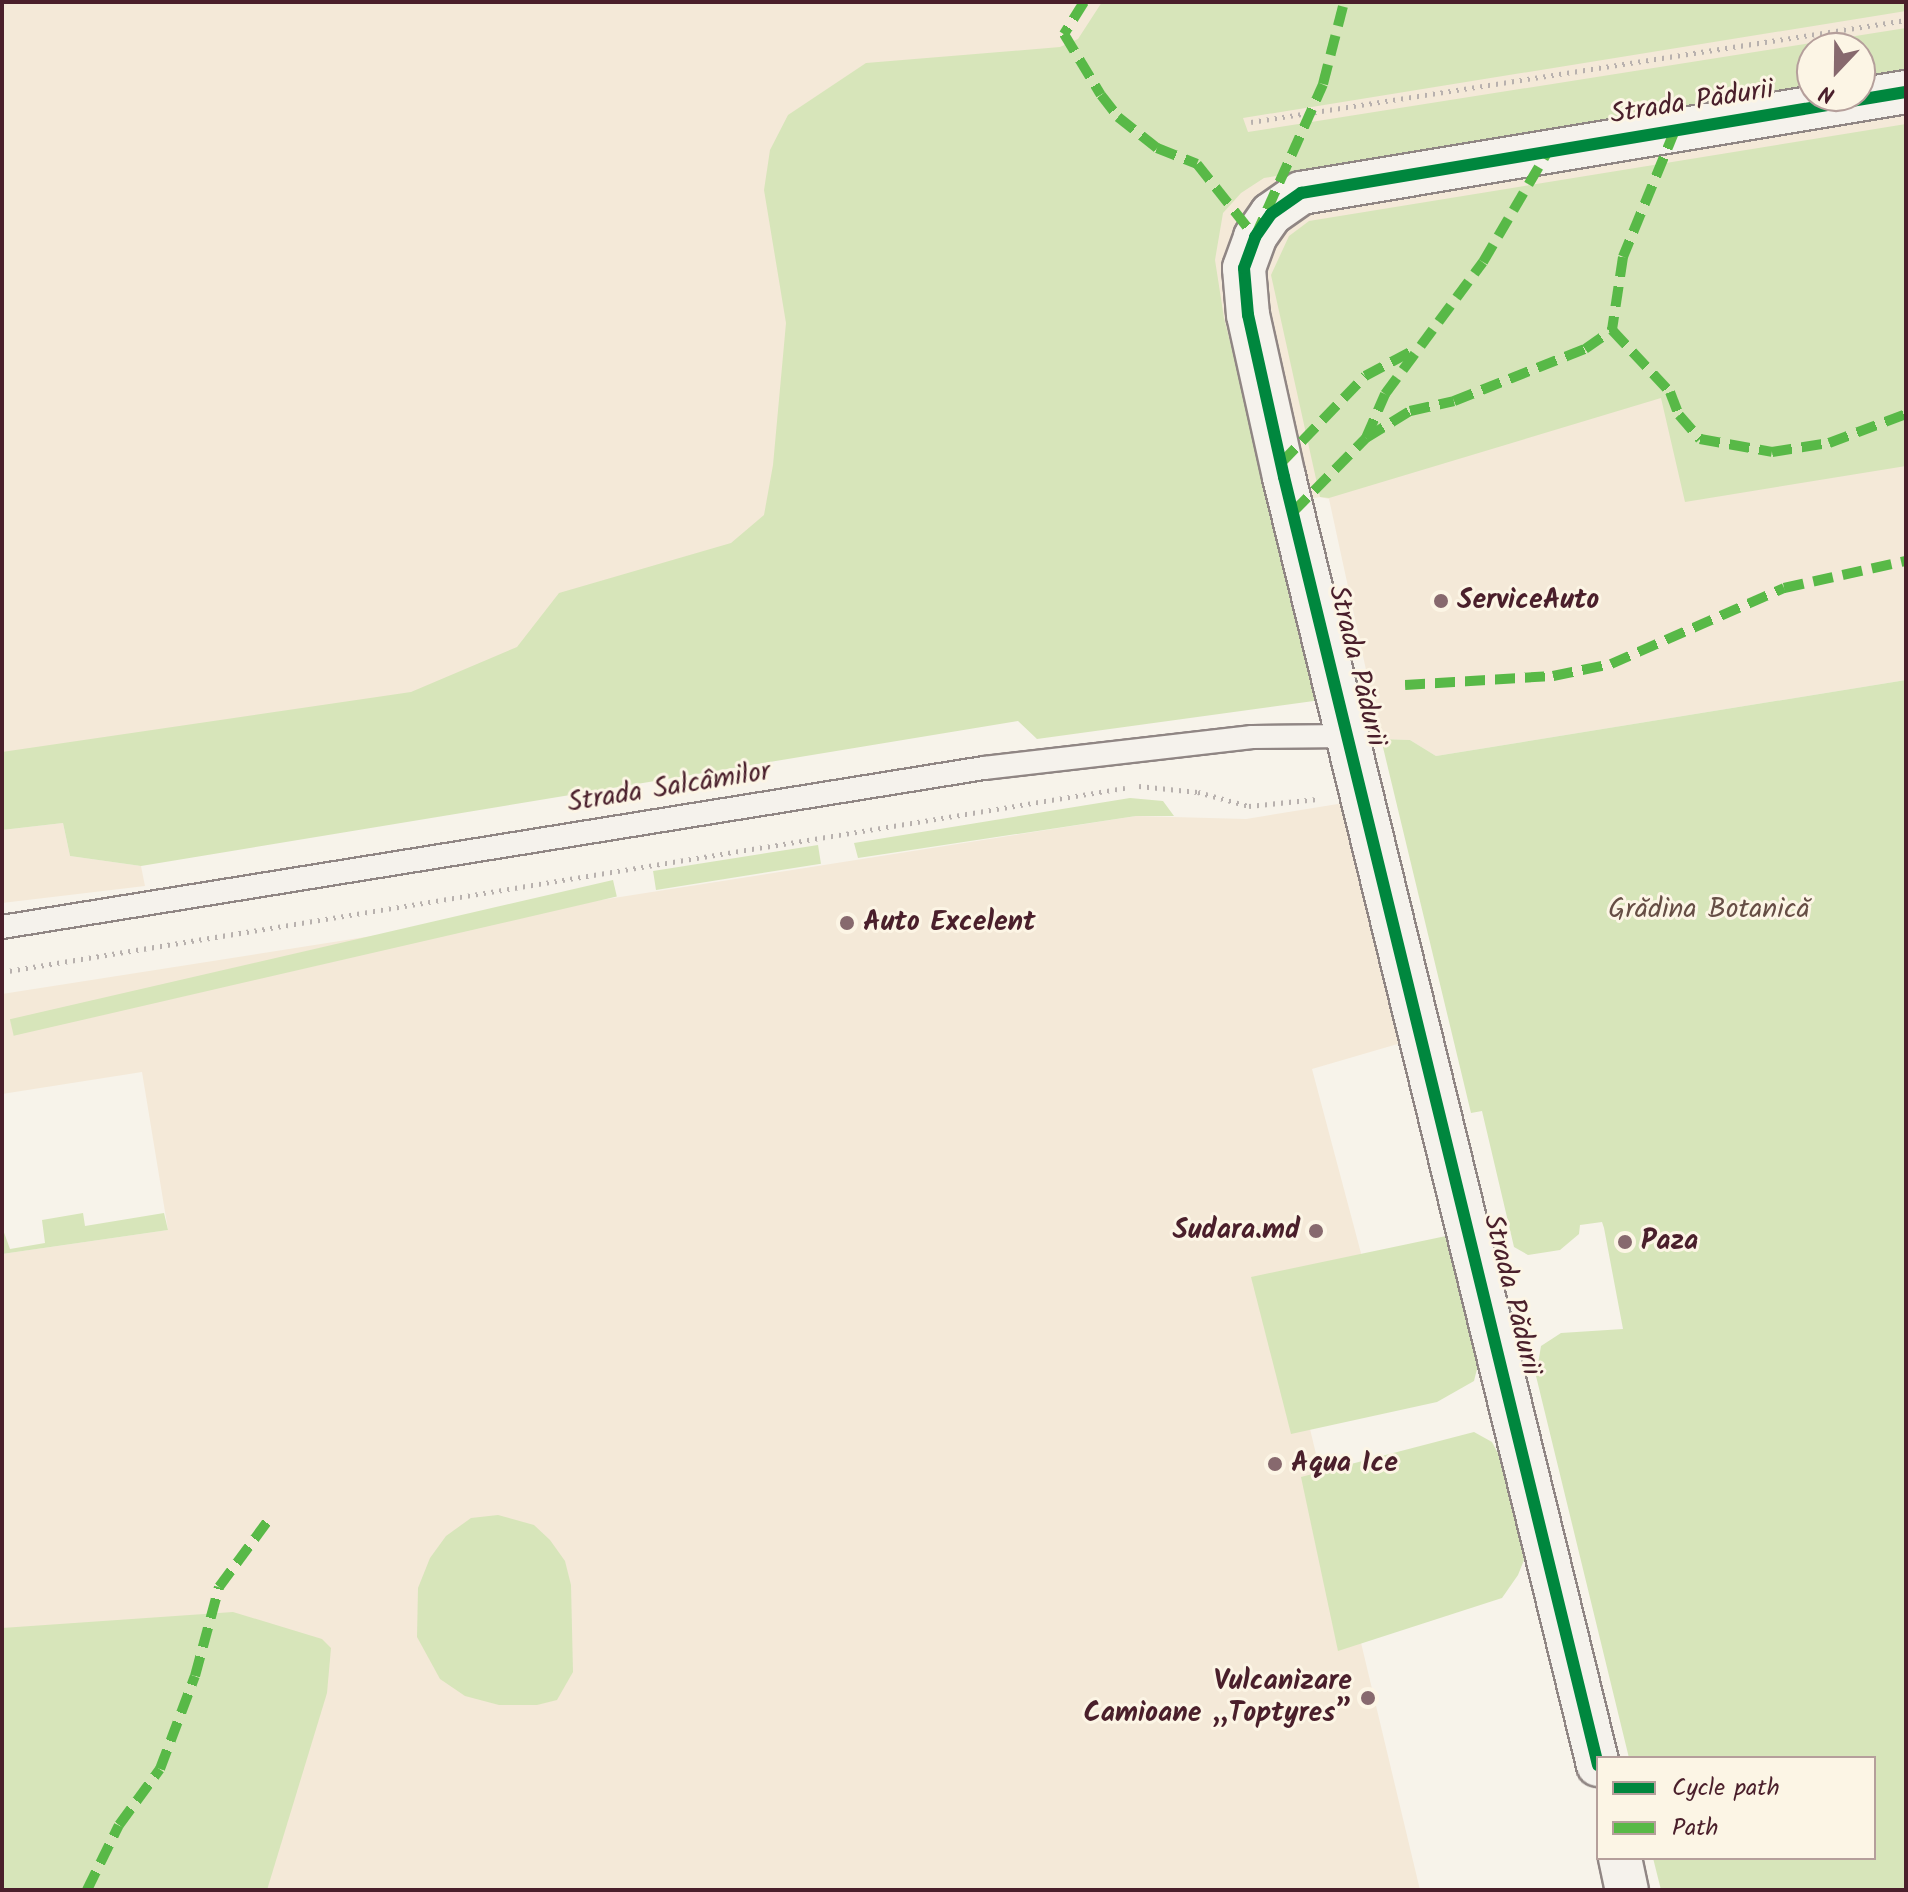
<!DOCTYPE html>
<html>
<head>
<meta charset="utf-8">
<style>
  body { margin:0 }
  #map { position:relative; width:1908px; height:1892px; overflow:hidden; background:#f7f3ea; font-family:Kalam,sans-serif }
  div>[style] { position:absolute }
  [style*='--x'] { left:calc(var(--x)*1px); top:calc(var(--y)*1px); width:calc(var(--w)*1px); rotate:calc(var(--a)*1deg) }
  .built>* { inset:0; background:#f4e9d8 }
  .green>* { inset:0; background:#d7e5ba; transform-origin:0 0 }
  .path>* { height:5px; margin-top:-2.5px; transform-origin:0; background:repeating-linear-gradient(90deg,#b8b1ae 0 2px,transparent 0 8px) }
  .roads { filter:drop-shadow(2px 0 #908684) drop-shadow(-2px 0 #908684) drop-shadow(0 2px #908684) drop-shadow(0 -2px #908684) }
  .service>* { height:22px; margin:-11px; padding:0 11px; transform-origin:11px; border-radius:11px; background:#f5f2ec }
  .minor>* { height:42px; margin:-21px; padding:0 21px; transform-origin:21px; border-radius:21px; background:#f5f2ec }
  .quiet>* { height:10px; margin-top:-5px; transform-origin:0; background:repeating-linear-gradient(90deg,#58b947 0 20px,transparent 0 30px) }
  .cycleway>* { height:12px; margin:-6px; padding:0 6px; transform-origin:6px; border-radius:6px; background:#00873e }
  .dots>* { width:22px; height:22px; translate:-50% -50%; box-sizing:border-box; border:4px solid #fcf5e5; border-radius:50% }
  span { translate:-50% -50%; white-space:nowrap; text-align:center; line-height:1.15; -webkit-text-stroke:6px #fcf5e5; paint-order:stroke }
  .street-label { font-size:28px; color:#4a1f2b }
  .poi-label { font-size:28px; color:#4a1f2b; font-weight:700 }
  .left { translate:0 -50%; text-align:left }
  .right { translate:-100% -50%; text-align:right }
  .park-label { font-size:28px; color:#664e45 }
  .frame { position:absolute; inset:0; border:4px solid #4a1f2b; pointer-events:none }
  .legend { position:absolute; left:1596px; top:1756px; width:280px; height:104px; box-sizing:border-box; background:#fcf5e5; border:2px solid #b59f9b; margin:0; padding:10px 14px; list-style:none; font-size:24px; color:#4a1f2b }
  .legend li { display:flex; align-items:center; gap:16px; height:40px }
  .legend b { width:40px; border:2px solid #b59f9b }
  .north { position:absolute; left:1796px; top:32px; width:80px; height:80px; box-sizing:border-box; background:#fcf5e5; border:2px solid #b59f9b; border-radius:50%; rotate:202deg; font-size:22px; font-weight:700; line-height:32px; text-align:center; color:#4a1f2b }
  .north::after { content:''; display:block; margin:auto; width:28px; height:36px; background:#87696e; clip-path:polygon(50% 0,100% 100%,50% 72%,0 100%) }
</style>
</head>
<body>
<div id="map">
  <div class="built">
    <i style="clip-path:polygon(evenodd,2px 2px,1906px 2px,1906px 680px,1436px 756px,1410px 740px,1381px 739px,1329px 499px,1320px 497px,2px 789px,2px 2px,1812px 48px,1860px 48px,1860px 96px,1812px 96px,1812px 48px)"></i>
    <i style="clip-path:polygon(1344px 803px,1401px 1043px,1312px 1069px,1362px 1257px,1274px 1278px,1420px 1890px,2px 1890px,2px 1254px,168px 1230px,142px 1072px,2px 1094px,2px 994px,1136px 816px,1246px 819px)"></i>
    <i style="clip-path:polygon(63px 823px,70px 856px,141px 866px,145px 886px,2px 903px,2px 830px)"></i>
  </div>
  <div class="green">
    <i style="clip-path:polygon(1102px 2px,1906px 2px,1906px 11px,1243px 118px,1248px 132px,1906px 28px,1906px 72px,1860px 80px,1860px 48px,1812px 48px,1812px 87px,1264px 178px,1241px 193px,1223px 213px,1215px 260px,1224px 318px,1321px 700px,1037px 739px,1018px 721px,141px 866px,70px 856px,63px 823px,2px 830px,2px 752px,411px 692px,517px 647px,559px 593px,731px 543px,764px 515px,773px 465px,786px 323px,764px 190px,770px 150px,788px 115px,866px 63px,1060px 47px,1078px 39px)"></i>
    <i style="clip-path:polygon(1906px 124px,1906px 466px,1685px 502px,1661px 398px,1329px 498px,1320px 497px,1271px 275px,1289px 236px,1309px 221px)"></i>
    <i style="clip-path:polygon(1906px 680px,1906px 1890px,1661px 1890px,1653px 1858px,1874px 1858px,1874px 1758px,1629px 1758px,1536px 1376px,1541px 1346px,1561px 1333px,1623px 1329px,1604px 1228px,1602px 1222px,1580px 1225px,1579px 1234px,1560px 1250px,1528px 1255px,1514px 1247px,1482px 1111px,1471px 1113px,1381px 739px,1410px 740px,1436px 756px)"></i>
    <i style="clip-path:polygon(1130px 798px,1163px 801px,1174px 816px,1136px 816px,858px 858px,854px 843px)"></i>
    <i style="left:818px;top:845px;width:19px;height:167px;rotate:81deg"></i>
    <i style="left:613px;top:880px;width:17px;height:619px;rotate:77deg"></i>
    <i style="clip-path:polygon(83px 1213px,85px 1226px,164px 1213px,168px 1230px,2px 1254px,2px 1227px,10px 1249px,45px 1243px,42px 1220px)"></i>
    <i style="clip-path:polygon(1446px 1236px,1478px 1365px,1474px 1381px,1437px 1402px,1291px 1434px,1251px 1277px)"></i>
    <i style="clip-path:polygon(1474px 1432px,1492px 1442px,1502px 1461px,1524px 1560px,1518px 1575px,1502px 1598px,1338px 1651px,1301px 1477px)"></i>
    <i style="clip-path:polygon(498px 1515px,534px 1525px,550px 1540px,565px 1561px,571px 1585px,573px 1672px,557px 1700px,537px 1705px,499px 1705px,465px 1696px,440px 1679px,417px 1637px,418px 1588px,430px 1558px,446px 1536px,471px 1518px)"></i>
    <i style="clip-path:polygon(233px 1612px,322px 1639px,331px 1648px,327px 1693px,267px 1890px,2px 1890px,2px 1628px)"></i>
  </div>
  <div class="path">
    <i style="--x:1251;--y:122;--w:663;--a:-8.85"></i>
    <i style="--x:1139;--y:786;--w:59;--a:5.8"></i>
    <i style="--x:1198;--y:792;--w:53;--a:15.4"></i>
    <i style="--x:1249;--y:806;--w:69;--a:-5.8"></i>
    <i style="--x:2;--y:972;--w:1138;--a:-9.31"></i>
  </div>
  <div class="roads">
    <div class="service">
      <i style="--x:2;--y:927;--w:995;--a:-9.2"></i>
      <i style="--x:984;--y:768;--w:270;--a:-6.6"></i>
      <i style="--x:1252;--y:737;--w:96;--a:-0.6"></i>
    </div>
    <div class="minor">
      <i style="--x:1598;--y:1765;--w:1326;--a:-103.7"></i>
      <i style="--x:1284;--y:477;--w:166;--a:-102.5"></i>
      <i style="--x:1248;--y:315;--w:47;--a:-94.9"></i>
      <i style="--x:1244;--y:268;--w:33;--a:-70"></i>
      <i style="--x:1255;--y:237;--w:28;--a:-55"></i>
      <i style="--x:1271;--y:214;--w:37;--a:-35"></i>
      <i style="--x:1301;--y:193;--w:613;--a:-9.48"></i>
      <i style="--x:1620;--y:1858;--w:33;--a:78"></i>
    </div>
  </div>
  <div class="quiet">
    <i style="--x:1084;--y:2;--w:38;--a:122"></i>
    <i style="--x:1064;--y:34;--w:71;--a:58.8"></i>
    <i style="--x:1101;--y:95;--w:28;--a:52"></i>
    <i style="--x:1118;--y:117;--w:50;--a:38.5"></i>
    <i style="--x:1157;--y:148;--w:43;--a:21.8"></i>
    <i style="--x:1197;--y:164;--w:93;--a:51.5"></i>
    <i style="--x:1255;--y:237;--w:167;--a:-66"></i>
    <i style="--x:1323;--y:84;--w:85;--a:-75.6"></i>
    <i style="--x:1675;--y:130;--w:137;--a:112.3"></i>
    <i style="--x:1623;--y:257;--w:74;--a:98.6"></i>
    <i style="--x:1612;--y:330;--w:85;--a:46.9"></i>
    <i style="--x:1670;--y:392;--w:25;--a:69"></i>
    <i style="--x:1679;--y:415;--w:32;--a:49"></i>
    <i style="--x:1700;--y:439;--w:73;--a:10.2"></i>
    <i style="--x:1772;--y:452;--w:58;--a:-9"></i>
    <i style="--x:1829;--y:443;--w:82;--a:-20.6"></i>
    <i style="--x:1366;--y:438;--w:52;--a:-31.5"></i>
    <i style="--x:1410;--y:411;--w:45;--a:-12.8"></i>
    <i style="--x:1454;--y:401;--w:141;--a:-21.7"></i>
    <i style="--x:1585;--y:349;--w:33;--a:-35"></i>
    <i style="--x:1281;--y:463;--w:121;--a:-46"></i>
    <i style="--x:1365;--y:376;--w:53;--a:-28"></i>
    <i style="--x:1293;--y:512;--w:104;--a:-45.4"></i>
    <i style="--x:1366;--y:438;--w:48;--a:-66.6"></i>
    <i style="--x:1385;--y:394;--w:164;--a:-53.4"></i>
    <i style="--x:1483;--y:262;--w:129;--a:-59.6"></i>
    <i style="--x:1405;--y:685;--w:148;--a:-3.5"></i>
    <i style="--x:1553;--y:676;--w:59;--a:-11.7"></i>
    <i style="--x:1611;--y:664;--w:189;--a:-23.7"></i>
    <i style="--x:1784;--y:588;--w:125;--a:-12.5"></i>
    <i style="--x:87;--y:1890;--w:72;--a:-63.8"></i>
    <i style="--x:119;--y:1825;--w:69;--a:-53.8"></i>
    <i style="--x:160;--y:1769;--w:99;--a:-69.4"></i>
    <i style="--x:195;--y:1676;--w:92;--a:-74.9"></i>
    <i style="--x:219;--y:1587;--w:81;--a:-53.6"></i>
  </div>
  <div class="cycleway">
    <i style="--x:1598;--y:1765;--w:1326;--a:-103.7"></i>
    <i style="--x:1284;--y:477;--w:166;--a:-102.5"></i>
    <i style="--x:1248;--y:315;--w:47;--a:-94.9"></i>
    <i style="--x:1244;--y:268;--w:33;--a:-70"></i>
    <i style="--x:1255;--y:237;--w:28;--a:-55"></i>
    <i style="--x:1271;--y:214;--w:37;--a:-35"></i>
    <i style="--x:1301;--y:193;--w:613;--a:-9.48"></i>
  </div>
  <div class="dots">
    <i style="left:1441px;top:601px;background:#87696e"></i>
    <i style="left:847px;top:923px;background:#87696e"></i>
    <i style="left:1316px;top:1231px;background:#87696e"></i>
    <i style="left:1625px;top:1242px;background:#87696e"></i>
    <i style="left:1275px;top:1464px;background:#87696e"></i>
    <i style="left:1368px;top:1698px;background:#87696e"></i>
  </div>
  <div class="street-label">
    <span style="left:1692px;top:103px;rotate:-9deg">Strada Pădurii</span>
    <span style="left:1356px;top:666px;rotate:76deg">Strada Pădurii</span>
    <span style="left:669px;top:788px;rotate:-9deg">Strada Salcâmilor</span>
    <span style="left:1511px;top:1295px;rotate:76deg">Strada Pădurii</span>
  </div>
  <div class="poi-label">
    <span class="left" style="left:1457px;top:601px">ServiceAuto</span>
    <span class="left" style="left:863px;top:923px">Auto Excelent</span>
    <span class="right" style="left:1300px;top:1231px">Sudara.md</span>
    <span class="left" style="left:1641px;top:1242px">Paza</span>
    <span class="left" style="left:1291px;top:1464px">Aqua Ice</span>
    <span class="right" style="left:1352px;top:1698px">Vulcanizare<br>Camioane „Toptyres”</span>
  </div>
  <div class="park-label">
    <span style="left:1709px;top:910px">Grădina Botanică</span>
  </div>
  <div class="frame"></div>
  <ul class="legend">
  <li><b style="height:10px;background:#00873e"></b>Cycle path</li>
  <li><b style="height:10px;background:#58b947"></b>Path</li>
  </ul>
  <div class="north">N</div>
</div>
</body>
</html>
